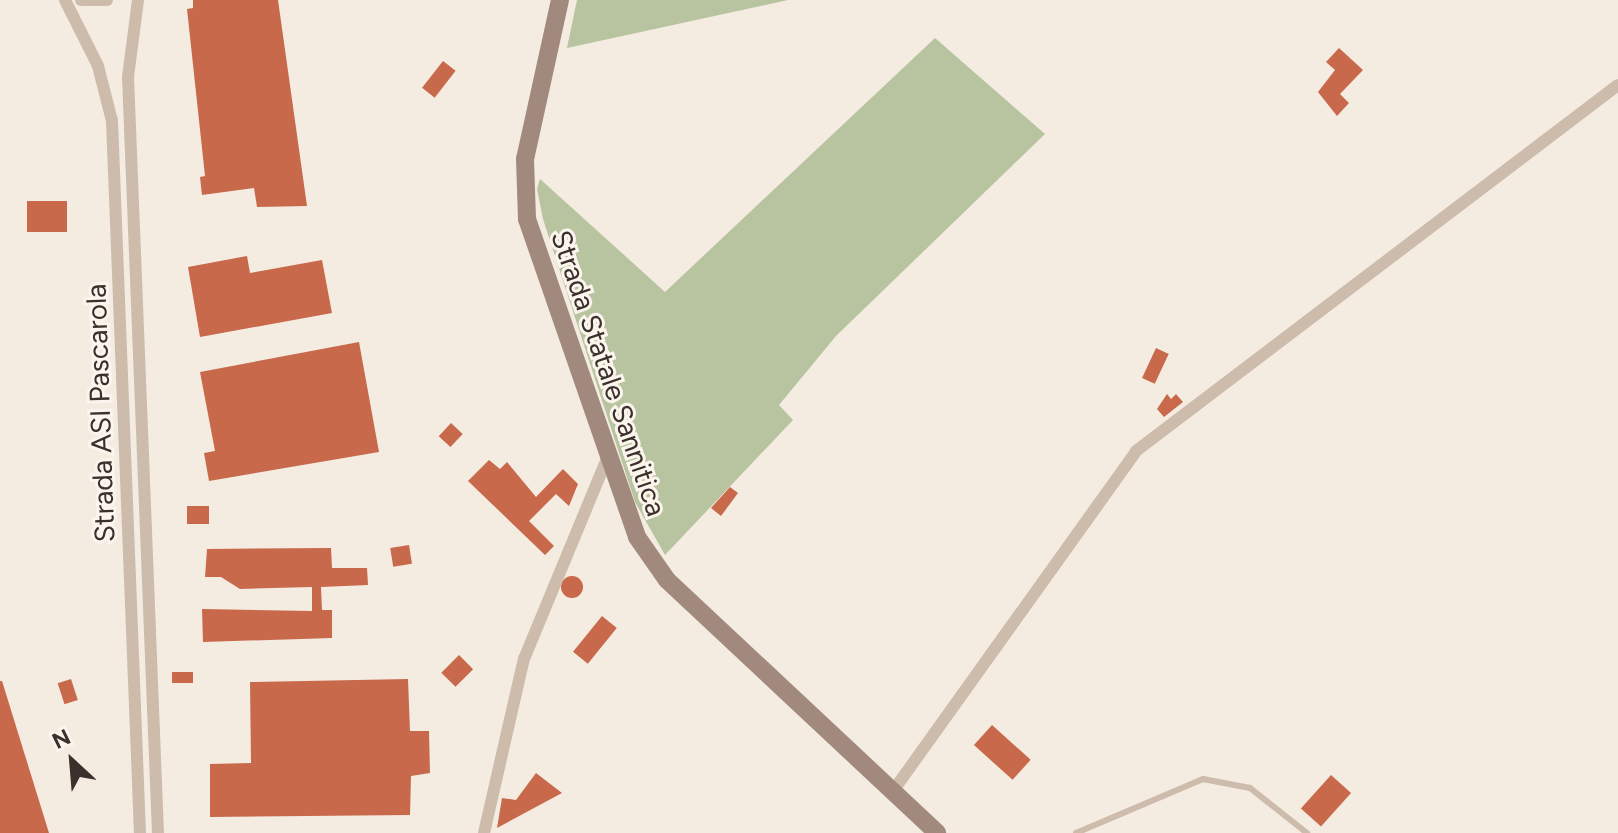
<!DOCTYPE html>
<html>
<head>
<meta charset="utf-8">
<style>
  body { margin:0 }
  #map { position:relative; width:1618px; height:833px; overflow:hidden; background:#f4ebe1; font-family:Figtree,sans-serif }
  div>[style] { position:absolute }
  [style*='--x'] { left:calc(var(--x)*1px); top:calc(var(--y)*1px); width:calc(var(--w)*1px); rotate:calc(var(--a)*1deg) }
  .green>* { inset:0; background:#b8c4a0 }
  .building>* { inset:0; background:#c8694b; transform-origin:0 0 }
  .round { border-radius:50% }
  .lane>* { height:6px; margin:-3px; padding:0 3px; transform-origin:3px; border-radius:3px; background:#cdbbac }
  .street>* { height:12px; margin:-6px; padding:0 6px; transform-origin:6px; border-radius:6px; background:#cdbbac }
  .secondary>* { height:18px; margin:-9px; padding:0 9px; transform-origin:9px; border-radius:9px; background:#a18a7d }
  span { translate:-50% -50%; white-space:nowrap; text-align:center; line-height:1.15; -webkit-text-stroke:6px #fbf5ee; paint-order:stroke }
  .street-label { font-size:28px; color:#3b302b }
  .north { position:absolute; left:32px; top:721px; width:80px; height:80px; -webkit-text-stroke:6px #fbf5ee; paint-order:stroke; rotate:334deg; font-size:22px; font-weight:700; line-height:32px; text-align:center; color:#3b302b }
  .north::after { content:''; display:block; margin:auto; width:28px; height:36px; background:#3b302b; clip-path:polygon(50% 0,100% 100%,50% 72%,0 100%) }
</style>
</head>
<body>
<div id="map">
  <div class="green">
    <i style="clip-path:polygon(577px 0,788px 0,567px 48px)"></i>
    <i style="clip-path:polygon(935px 38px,1045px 134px,836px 336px,779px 405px,793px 420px,665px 555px,635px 502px,543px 219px,537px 189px,540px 179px,665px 292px)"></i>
  </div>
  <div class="building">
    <i style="clip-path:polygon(193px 0,278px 0,307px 206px,257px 207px,254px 188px,202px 195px,200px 177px,205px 176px,187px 9px,193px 8px)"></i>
    <i style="clip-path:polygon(1339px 48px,1363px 70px,1340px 94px,1349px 103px,1337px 116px,1318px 92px,1335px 70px,1326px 62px)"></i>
    <i style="left:443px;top:61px;width:16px;height:34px;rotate:38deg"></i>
    <i style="left:27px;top:201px;width:40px;height:31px"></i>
    <i style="clip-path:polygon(247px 256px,250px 273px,322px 260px,332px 313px,200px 337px,188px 267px)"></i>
    <i style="clip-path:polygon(359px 342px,379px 452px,209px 481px,204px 453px,215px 451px,200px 372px)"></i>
    <i style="left:1156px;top:348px;width:14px;height:33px;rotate:25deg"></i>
    <i style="clip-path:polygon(1167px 394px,1171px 399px,1176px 394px,1183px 402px,1164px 417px,1157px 409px)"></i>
    <i style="left:451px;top:423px;width:16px;height:18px;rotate:43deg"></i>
    <i style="clip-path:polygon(489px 460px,500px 469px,507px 462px,536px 497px,563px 469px,578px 484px,569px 506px,556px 494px,529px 521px,554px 546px,545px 555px,468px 481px)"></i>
    <i style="clip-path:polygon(730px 487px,738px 493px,721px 516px,711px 508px)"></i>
    <i style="left:187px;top:506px;width:22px;height:18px"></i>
    <i style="left:409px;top:545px;width:19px;height:19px;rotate:81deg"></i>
    <i style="clip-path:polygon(331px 548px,332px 568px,367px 568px,368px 585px,321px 587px,322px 610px,332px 610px,332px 638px,203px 642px,202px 609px,312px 611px,312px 587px,240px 589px,221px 577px,205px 577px,207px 549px)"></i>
    <i class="round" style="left:561px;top:576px;width:22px;height:22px"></i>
    <i style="left:602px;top:616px;width:19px;height:46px;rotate:39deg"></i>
    <i style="left:459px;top:655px;width:20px;height:25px;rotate:45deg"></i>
    <i style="left:193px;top:672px;width:11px;height:21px;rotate:90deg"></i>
    <i style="left:71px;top:679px;width:22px;height:14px;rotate:72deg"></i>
    <i style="clip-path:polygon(408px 679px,410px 731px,429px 731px,430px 773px,411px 776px,410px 815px,210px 817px,210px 764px,251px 763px,250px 682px)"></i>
    <i style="clip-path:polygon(0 681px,2px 681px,49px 833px,0 833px)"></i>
    <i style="left:992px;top:725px;width:52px;height:27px;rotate:42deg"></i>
    <i style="clip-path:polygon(536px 773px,562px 793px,497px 828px,502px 798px,516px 800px)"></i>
    <i style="left:1331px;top:775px;width:27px;height:45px;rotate:42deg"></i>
  </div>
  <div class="lane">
    <i style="--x:1076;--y:833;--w:138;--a:-23"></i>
    <i style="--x:1203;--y:779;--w:48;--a:10.8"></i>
    <i style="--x:1250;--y:788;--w:73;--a:38.3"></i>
  </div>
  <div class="street">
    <i style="--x:65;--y:0;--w:74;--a:63.4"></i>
    <i style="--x:98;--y:66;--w:57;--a:75.7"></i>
    <i style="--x:112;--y:121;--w:713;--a:87.75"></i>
    <i style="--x:81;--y:0;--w:26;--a:0"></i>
    <i style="--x:138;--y:0;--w:78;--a:97.4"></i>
    <i style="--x:128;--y:77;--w:757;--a:87.73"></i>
    <i style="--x:893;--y:791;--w:418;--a:-54.4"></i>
    <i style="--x:1136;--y:451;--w:605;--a:-37.21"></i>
    <i style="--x:484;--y:833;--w:179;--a:-77.1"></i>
    <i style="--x:524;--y:659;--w:217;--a:-67.5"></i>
  </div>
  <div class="secondary">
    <i style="--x:560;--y:0;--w:163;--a:102.4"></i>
    <i style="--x:525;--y:159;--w:60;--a:88.1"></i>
    <i style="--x:527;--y:219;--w:336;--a:70.9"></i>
    <i style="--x:637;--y:537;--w:52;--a:55.1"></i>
    <i style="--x:667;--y:580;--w:370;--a:43.1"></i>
  </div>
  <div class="street-label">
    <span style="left:609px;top:373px;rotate:71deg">Strada Statale Sannitica</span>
    <span style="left:100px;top:413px;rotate:-92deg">Strada ASI Pascarola</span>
  </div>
  <div class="north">N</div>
</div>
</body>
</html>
